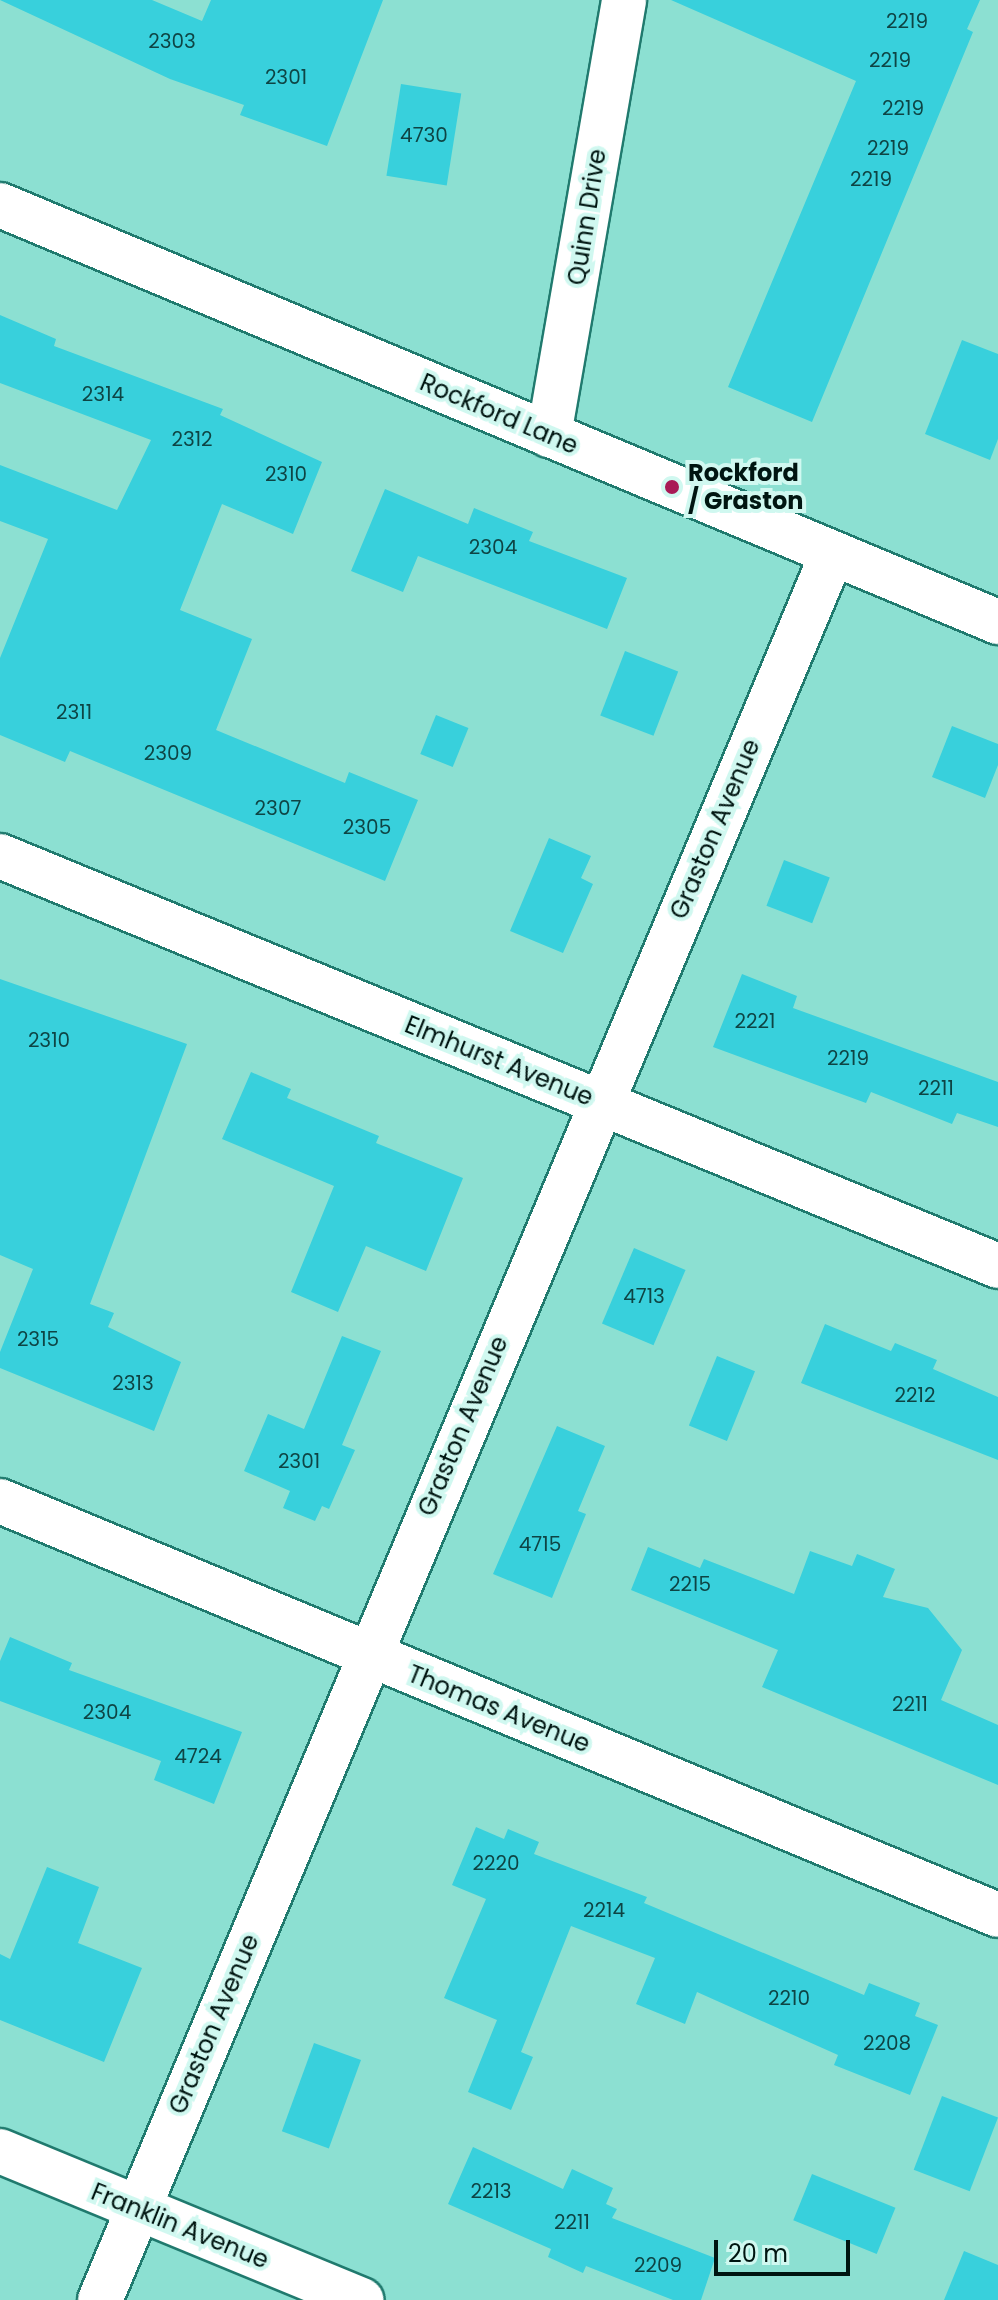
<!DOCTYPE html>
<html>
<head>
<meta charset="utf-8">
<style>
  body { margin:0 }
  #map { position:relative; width:998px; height:2300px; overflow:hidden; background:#8ce0d2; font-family:Poppins,sans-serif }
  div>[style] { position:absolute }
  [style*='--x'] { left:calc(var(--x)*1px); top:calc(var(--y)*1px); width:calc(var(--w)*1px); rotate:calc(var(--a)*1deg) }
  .building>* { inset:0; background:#38d0dc; transform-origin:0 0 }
  .roads { filter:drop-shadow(2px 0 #207a6e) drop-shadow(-2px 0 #207a6e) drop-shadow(0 2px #207a6e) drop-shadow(0 -2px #207a6e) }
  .street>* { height:44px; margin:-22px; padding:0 22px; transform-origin:22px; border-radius:22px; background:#fff }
  .secondary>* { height:44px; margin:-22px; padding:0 22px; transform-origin:22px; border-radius:22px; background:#fff }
  .dots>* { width:22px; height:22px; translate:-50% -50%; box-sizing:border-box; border:4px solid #d0f8f0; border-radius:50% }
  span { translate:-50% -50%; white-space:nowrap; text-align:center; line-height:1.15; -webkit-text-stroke:8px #d0f8f0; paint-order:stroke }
  .number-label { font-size:20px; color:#0e4444 }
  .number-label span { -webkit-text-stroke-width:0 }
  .street-label { font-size:24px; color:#001511 }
  .poi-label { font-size:24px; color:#001511; font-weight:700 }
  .left { translate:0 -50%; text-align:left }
  .scale { position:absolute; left:714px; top:2240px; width:136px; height:36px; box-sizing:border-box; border:4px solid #001511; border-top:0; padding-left:10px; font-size:24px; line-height:28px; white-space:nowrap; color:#001511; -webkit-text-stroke:6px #d0f8f0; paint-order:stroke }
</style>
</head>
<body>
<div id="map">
  <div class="building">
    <i style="clip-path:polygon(0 0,152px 0,202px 21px,211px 0,383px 0,327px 146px,240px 115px,244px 105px,170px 79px)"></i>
    <i style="clip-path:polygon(671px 0,980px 0,967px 29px,973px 32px,812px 422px,728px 387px,856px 81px)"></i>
    <i style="left:401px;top:84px;width:61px;height:93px;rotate:9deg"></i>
    <i style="clip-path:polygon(0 315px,56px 339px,54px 346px,223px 409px,220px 415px,322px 462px,293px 534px,222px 504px,180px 610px,252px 639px,216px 730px,345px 783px,349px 772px,418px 800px,385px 881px,70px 751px,65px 762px,0 735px,0 658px,48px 539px,0 521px,0 465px,117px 510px,151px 440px,0 383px)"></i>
    <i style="clip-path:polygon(962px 340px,998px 354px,998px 439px,990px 460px,925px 434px)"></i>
    <i style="clip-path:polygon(385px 489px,468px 524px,474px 508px,533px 532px,529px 541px,627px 578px,607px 629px,418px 556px,403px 592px,351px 571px)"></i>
    <i style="left:625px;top:651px;width:57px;height:69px;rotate:21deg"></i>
    <i style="left:436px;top:715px;width:35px;height:42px;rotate:22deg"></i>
    <i style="clip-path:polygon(952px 726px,998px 744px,998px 765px,985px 798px,932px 777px)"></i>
    <i style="clip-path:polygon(549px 838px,591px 856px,581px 878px,593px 884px,563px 953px,510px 931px)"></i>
    <i style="left:784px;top:860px;width:49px;height:49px;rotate:21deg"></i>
    <i style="clip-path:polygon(742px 974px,797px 996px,793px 1008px,998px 1082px,998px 1127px,957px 1113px,952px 1124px,871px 1092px,866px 1103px,713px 1047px)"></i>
    <i style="clip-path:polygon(0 979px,187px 1044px,90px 1304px,114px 1313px,108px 1327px,181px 1362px,154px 1431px,0 1368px,0 1352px,33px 1269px,0 1255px)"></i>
    <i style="clip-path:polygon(251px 1072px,291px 1089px,287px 1098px,379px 1136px,376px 1143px,463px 1178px,426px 1271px,366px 1246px,338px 1312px,291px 1292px,334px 1186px,222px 1139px)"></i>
    <i style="left:634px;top:1248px;width:56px;height:82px;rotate:23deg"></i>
    <i style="clip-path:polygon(825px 1324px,891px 1351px,895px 1343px,937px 1360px,933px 1369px,998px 1397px,998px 1460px,801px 1383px)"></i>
    <i style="clip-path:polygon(342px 1336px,381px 1351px,342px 1445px,355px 1450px,329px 1509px,322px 1506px,315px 1521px,283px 1508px,290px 1491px,244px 1471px,268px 1414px,304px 1429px)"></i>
    <i style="left:717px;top:1356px;width:41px;height:75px;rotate:22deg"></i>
    <i style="clip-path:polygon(557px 1426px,605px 1446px,578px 1511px,586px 1514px,552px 1598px,493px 1574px)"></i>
    <i style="clip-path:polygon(648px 1547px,700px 1568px,704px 1559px,794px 1594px,810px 1551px,852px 1566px,857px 1554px,895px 1569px,883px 1597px,928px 1608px,962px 1650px,941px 1700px,998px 1725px,998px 1785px,762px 1687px,778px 1650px,631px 1590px)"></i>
    <i style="clip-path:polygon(10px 1637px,72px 1663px,69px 1670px,242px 1732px,214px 1804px,154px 1780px,161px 1761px,0 1701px,0 1661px)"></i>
    <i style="clip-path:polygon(476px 1827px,504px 1839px,508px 1829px,539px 1842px,534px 1854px,647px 1897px,644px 1903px,864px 1995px,869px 1983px,920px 2003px,915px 2016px,938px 2025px,910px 2095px,834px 2065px,838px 2055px,697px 1992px,685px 2024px,636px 2004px,655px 1958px,571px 1926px,521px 2052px,533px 2057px,511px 2110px,468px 2092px,497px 2020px,444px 1998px,486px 1899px,452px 1885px)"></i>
    <i style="clip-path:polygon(47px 1867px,99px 1887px,78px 1943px,142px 1968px,104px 2062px,0 2020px,0 1954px,10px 1959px)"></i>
    <i style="left:314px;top:2043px;width:50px;height:94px;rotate:20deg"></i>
    <i style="left:942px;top:2096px;width:60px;height:79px;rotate:21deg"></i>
    <i style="clip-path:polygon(473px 2147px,563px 2189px,572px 2169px,613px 2188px,606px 2204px,617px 2209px,612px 2218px,715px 2258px,701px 2300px,673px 2300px,586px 2266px,583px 2273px,548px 2257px,551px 2249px,448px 2204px)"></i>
    <i style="left:812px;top:2174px;width:90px;height:50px;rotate:22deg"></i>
    <i style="clip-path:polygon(964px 2251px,998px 2265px,998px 2300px,944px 2300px)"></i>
  </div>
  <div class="roads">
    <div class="street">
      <i style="--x:549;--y:435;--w:441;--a:-80.2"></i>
      <i style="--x:0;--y:856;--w:1079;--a:22.33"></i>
      <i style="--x:0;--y:1501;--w:1080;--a:22.53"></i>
      <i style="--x:0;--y:2151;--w:391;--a:22.4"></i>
    </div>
    <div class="secondary">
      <i style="--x:0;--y:205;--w:1082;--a:22.68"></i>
      <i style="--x:100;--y:2300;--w:1893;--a:-67.25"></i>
    </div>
  </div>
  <div class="dots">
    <i style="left:672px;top:487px;background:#a91a56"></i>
  </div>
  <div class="number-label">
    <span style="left:907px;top:21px">2219</span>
    <span style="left:172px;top:41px">2303</span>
    <span style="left:890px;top:60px">2219</span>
    <span style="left:286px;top:77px">2301</span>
    <span style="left:903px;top:108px">2219</span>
    <span style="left:424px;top:135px">4730</span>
    <span style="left:888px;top:148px">2219</span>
    <span style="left:871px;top:179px">2219</span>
    <span style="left:103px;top:394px">2314</span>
    <span style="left:192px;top:439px">2312</span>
    <span style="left:286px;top:474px">2310</span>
    <span style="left:493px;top:547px">2304</span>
    <span style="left:74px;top:712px">2311</span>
    <span style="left:168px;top:753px">2309</span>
    <span style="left:278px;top:808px">2307</span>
    <span style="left:367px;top:827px">2305</span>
    <span style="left:755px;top:1021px">2221</span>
    <span style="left:49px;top:1040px">2310</span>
    <span style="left:848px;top:1058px">2219</span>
    <span style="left:936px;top:1088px">2211</span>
    <span style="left:644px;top:1296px">4713</span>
    <span style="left:38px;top:1339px">2315</span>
    <span style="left:133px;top:1383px">2313</span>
    <span style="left:915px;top:1395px">2212</span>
    <span style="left:299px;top:1461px">2301</span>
    <span style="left:540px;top:1544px">4715</span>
    <span style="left:690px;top:1584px">2215</span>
    <span style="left:910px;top:1704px">2211</span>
    <span style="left:107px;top:1712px">2304</span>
    <span style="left:198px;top:1756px">4724</span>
    <span style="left:496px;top:1863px">2220</span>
    <span style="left:604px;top:1910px">2214</span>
    <span style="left:789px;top:1998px">2210</span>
    <span style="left:887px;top:2043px">2208</span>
    <span style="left:491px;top:2191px">2213</span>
    <span style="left:572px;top:2222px">2211</span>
    <span style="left:658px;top:2265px">2209</span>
  </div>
  <div class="street-label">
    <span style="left:587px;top:217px;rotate:-81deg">Quinn Drive</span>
    <span style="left:499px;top:414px;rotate:23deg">Rockford Lane</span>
    <span style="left:715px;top:829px;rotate:-67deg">Graston Avenue</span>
    <span style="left:499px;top:1061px;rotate:22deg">Elmhurst Avenue</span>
    <span style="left:463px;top:1426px;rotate:-67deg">Graston Avenue</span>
    <span style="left:499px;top:1709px;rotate:22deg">Thomas Avenue</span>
    <span style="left:214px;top:2024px;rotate:-67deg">Graston Avenue</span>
    <span style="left:180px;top:2226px;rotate:22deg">Franklin Avenue</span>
  </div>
  <div class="poi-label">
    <span class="left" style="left:688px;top:487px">Rockford<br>/ Graston</span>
  </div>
  <div class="scale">20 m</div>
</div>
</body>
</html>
